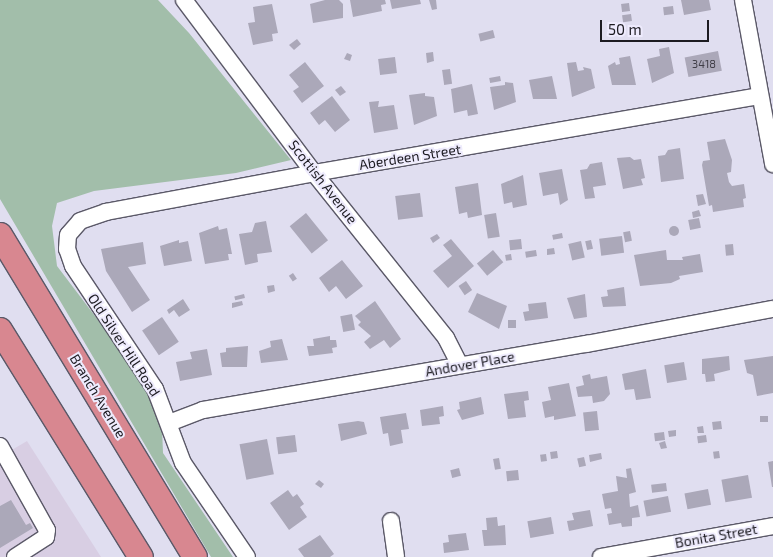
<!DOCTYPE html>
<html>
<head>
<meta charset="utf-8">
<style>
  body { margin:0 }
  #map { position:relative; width:773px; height:557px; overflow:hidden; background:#e0def0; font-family:"Exo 2",sans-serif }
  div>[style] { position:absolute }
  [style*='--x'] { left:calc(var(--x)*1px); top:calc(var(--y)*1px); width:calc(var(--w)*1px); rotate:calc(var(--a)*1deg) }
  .commercial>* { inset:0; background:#d8cee3 }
  .green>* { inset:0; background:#a2beaa }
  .building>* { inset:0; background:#aba8b9; transform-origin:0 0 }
  .round { border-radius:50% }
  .roads { filter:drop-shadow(1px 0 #5b5968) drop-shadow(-1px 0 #5b5968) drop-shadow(0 1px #5b5968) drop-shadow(0 -1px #5b5968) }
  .minor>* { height:16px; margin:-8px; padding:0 8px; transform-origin:8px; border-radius:8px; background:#fff }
  .highway>* { height:24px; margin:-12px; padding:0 12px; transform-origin:12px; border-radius:12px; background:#d88790 }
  span { translate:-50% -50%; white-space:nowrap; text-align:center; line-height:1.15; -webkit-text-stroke:4px #eeebfd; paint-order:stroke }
  .number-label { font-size:11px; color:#403e47 }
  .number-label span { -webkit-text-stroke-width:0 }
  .street-label { font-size:14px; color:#1c1b21 }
  .scale { position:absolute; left:600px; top:20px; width:109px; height:22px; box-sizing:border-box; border:2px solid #1c1b21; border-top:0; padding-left:6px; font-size:15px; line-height:18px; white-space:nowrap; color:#1c1b21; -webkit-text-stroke:4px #eeebfd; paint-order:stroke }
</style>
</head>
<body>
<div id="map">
  <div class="commercial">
    <i style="clip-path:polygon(27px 441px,101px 557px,0 557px,0 457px)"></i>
  </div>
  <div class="green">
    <i style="clip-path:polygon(0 0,158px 0,189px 33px,291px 160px,236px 173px,94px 191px,57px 203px,52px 226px,57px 266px,161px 403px,163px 453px,233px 557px,211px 557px,0 199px)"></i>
  </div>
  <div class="building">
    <i style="clip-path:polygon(325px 0,339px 0,343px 4px,343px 18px,313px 23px,310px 4px)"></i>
    <i style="clip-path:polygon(350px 0,385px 0,386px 4px,381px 5px,382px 11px,353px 17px)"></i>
    <i style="clip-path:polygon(390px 0,420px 0,421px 4px,392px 9px)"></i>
    <i style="clip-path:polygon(429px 0,436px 0,437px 9px,432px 10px)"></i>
    <i style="clip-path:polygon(681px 0,709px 0,711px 10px,684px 15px)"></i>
    <i style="left:629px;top:3px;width:8px;height:8px;rotate:83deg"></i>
    <i style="clip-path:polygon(272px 4px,278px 33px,272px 34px,273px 41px,253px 45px,248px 23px,255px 22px,253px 7px)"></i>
    <i style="left:673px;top:6px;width:8px;height:10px;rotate:83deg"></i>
    <i style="left:631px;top:14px;width:7px;height:9px;rotate:82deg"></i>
    <i style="left:493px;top:30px;width:8px;height:15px;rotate:76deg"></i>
    <i style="clip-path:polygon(297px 39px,301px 44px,294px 50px,289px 45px)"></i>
    <i style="clip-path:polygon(669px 47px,674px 73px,652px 83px,647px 59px,660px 56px,659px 49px)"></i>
    <i style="left:718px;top:51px;width:20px;height:34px;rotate:79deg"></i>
    <i style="clip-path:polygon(433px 52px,434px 61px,427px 63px,426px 53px)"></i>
    <i style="clip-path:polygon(347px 53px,352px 55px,350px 61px,344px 59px)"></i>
    <i style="clip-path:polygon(630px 56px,636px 85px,612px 85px,608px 66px,615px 62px,616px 65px,620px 64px,619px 58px)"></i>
    <i style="left:395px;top:57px;width:16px;height:17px;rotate:83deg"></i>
    <i style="clip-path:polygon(305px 62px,324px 86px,302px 103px,293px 91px,299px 87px,289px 75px)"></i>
    <i style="clip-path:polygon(576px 62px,578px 71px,584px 70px,583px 67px,591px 69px,595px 88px,572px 97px,567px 63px)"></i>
    <i style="left:450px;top:69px;width:15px;height:8px;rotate:82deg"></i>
    <i style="left:500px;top:76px;width:5px;height:11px;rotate:79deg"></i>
    <i style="clip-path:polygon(552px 76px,557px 99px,533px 99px,529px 80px)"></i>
    <i style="clip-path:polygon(505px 82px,513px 83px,516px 102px,494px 110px,490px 87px,505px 85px)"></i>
    <i style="clip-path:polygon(472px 84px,478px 114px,468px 116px,467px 110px,454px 113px,451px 89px)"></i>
    <i style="clip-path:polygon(341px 86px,346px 92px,340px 96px,335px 90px)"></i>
    <i style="clip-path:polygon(425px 93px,425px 96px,434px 97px,437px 116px,414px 125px,409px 95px)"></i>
    <i style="clip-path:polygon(332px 96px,350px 120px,335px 132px,325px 120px,319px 125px,310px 113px)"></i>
    <i style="clip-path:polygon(379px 101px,378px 107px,394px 105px,398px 129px,374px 133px,369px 102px)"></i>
    <i style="clip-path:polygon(725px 139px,732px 160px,731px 172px,727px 173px,729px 182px,732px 186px,744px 184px,746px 198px,743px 199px,744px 207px,713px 212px,712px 205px,709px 206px,702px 165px,703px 161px,710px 160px,707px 142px)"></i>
    <i style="clip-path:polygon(680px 148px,684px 179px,661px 182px,658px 156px,665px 155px,668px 150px)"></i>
    <i style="clip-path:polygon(630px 157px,634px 160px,641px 159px,645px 178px,641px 179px,643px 185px,623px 189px,617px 158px)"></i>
    <i style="clip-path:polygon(602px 162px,606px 185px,593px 187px,595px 198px,585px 199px,580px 170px,587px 169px,590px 164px)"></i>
    <i style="clip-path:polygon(562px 169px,568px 200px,560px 205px,558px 193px,543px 196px,539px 173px)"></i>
    <i style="clip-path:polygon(523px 175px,527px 205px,513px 208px,512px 202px,504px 204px,501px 184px)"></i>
    <i style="clip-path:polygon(478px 183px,482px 215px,468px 218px,467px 212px,459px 214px,455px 187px)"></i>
    <i style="left:420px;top:193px;width:24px;height:25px;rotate:83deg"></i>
    <i style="clip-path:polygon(703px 194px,706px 204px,698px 206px,696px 195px)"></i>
    <i style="clip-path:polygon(699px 210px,701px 216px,693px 218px,692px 212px)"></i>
    <i style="left:306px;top:213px;width:35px;height:21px;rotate:51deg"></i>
    <i style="left:496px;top:213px;width:24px;height:12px;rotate:81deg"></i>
    <i style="left:699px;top:218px;width:10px;height:11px;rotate:79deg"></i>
    <i style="clip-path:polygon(266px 221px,272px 252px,257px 254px,258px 262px,245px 265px,239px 234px,252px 232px,255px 223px)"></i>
    <i class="round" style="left:669px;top:226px;width:10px;height:10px"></i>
    <i style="clip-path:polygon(218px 226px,219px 230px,227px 228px,232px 254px,228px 254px,229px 260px,205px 264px,199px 233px)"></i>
    <i style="left:630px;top:231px;width:10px;height:7px;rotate:79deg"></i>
    <i style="left:562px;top:233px;width:5px;height:10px;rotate:79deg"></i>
    <i style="clip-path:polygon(437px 234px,440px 238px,433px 243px,430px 238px)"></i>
    <i style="left:622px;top:236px;width:17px;height:23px;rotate:83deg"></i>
    <i style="clip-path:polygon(451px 239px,474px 266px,448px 288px,433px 271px,452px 256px,443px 245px)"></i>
    <i style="left:521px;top:239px;width:10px;height:12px;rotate:84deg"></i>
    <i style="clip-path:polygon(179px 240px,179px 243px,188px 241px,192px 261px,164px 266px,160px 246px)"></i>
    <i style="left:591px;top:240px;width:9px;height:6px;rotate:77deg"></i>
    <i style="left:581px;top:241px;width:17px;height:13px;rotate:77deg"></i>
    <i style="clip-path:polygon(143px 242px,146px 264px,128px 267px,150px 300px,132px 312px,106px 271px,101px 249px)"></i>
    <i style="left:733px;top:244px;width:11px;height:8px;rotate:85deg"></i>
    <i style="clip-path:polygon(554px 248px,555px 254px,547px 255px,547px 249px)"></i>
    <i style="left:493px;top:250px;width:16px;height:21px;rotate:50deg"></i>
    <i style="left:536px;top:250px;width:6px;height:11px;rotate:81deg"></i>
    <i style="clip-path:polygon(666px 250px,667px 260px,683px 260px,682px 257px,700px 254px,703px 272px,679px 276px,680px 279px,671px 283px,640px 286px,634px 255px)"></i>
    <i style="left:511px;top:254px;width:6px;height:6px;rotate:81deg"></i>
    <i style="clip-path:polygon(342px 260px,363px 286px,346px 299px,336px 286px,329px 292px,319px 278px)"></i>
    <i style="left:293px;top:273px;width:7px;height:5px;rotate:56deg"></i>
    <i style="left:466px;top:281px;width:11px;height:9px;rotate:56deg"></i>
    <i style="clip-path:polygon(274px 285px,275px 291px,268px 293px,267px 286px)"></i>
    <i style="clip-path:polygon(624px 287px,626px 306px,603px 307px,601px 297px,608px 296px,607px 290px)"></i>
    <i style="clip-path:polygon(477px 293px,507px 306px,499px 329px,468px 312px)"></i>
    <i style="left:244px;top:294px;width:4px;height:10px;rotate:76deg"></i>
    <i style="clip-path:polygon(585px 294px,587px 317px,574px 319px,567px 298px)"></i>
    <i style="clip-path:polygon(183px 299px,190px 310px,179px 317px,174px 310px,169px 314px,167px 310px)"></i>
    <i style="clip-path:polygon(242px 301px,243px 305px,232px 308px,232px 303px)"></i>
    <i style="clip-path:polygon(375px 301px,401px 339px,390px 348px,384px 340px,370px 349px,364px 342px,371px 336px,358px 325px,361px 322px,355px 316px)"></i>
    <i style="clip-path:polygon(546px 302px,548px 318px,525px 321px,523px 312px,529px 311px,528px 304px)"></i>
    <i style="left:352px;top:314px;width:16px;height:12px;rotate:79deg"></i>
    <i style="left:162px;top:317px;width:30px;height:24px;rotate:56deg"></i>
    <i style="left:508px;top:320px;width:8px;height:8px"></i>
    <i style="clip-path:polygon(330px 336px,330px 340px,336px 340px,337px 347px,332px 348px,333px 353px,309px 356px,307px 346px,314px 346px,313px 339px)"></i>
    <i style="clip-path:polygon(282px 339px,288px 360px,261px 363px,259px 351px,271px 347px,270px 341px)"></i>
    <i style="clip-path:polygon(248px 346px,247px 367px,222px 367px,220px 353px,226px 352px,226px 348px)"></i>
    <i style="clip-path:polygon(207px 349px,212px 375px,180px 381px,176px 362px,192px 359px,190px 352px)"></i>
    <i style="clip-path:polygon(729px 356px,730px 370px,714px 374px,715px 381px,706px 382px,705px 374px,702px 374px,702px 359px)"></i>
    <i style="clip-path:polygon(773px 356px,773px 393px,757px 396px,753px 375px,747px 373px,744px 360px)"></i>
    <i style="left:684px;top:362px;width:18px;height:20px;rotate:81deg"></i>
    <i style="clip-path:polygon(646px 369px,651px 398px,636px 400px,634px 389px,625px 390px,622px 374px)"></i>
    <i style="clip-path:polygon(590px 374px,591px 379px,607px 376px,610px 394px,604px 401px,593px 403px,592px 396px,578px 397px,576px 387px,584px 385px,582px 376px)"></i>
    <i style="clip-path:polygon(569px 383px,576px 416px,554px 420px,554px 416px,545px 418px,542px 402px,551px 400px,548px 387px)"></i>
    <i style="clip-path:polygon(528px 391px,529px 400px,524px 401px,526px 417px,508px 419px,504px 394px)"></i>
    <i style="clip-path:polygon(481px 397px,484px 414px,462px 420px,457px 410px,460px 409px,459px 402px)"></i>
    <i style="clip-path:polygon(443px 406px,444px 416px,439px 417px,440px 424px,422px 426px,420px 410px)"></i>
    <i style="left:597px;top:411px;width:19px;height:14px;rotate:84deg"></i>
    <i style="clip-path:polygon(406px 413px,409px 429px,401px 430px,403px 443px,390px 446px,388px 433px,383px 434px,380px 417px)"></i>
    <i style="left:760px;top:416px;width:8px;height:6px"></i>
    <i style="clip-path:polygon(358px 421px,364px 422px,367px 434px,341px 441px,338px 424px)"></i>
    <i style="left:721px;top:421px;width:8px;height:9px;rotate:83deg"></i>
    <i style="clip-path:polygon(703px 426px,704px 433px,698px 433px,697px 427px)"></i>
    <i style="clip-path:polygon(676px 430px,676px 436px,669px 437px,668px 431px)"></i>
    <i style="left:664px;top:432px;width:8px;height:10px;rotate:83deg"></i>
    <i style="left:295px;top:435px;width:17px;height:19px;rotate:83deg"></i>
    <i style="left:706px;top:435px;width:7px;height:9px;rotate:82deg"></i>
    <i style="left:267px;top:439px;width:36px;height:28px;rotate:79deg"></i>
    <i style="clip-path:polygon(665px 441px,667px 448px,661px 449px,659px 443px)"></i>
    <i style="left:557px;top:451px;width:7px;height:7px;rotate:82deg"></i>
    <i style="left:719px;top:451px;width:7px;height:6px;rotate:82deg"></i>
    <i style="clip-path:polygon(601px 453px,602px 459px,590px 462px,589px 455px)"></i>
    <i style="left:546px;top:454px;width:7px;height:6px;rotate:82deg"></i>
    <i style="left:584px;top:457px;width:9px;height:7px;rotate:77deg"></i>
    <i style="left:499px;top:458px;width:11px;height:6px;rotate:80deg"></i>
    <i style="clip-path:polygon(773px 461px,773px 487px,772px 487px,768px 462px)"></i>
    <i style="left:459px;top:468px;width:8px;height:9px;rotate:76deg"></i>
    <i style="clip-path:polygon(631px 468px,636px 492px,629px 494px,630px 507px,638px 505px,640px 517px,632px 518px,632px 526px,622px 527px,621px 523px,609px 525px,607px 514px,612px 513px,611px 508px,605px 509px,602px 494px,618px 491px,616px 476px,627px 478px,626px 469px)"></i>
    <i style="left:518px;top:470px;width:10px;height:12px;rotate:84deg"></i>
    <i style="left:748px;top:475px;width:23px;height:27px;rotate:80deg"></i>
    <i style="clip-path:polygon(319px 480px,324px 484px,321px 488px,315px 484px)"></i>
    <i style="left:666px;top:483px;width:8px;height:15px;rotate:83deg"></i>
    <i style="left:708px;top:489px;width:16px;height:24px;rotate:79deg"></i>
    <i style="clip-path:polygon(288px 490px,293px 497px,297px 494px,304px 504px,300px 507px,307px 517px,289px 530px,270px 503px)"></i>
    <i style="left:668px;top:496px;width:16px;height:25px;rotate:79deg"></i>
    <i style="clip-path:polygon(11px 500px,26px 525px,30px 523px,33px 528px,0 548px,0 506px)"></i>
    <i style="clip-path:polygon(590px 510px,593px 526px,569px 531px,567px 521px,574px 520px,572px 513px)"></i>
    <i style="clip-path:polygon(497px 517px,498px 526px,505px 525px,506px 545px,484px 546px,482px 530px,487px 530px,486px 518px)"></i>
    <i style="left:551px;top:517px;width:17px;height:24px;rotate:80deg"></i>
    <i style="clip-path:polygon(466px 533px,469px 550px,444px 553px,443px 543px,449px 542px,448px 535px)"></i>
    <i style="clip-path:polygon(320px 535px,334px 554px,330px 557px,304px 557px,298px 549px)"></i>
  </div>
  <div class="roads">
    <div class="minor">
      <i style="--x:184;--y:0;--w:216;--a:53.1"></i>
      <i style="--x:314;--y:173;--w:211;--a:51.3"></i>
      <i style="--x:446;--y:338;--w:30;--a:63"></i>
      <i style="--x:743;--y:0;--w:167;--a:79.6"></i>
      <i style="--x:169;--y:423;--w:36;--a:-21"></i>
      <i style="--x:203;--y:410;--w:390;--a:-9.8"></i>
      <i style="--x:587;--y:344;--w:189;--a:-10.7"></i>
      <i style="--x:0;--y:446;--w:96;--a:60.8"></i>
      <i style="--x:47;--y:530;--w:7;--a:98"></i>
      <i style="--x:46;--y:537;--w:37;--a:147"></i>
      <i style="--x:391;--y:521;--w:36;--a:82"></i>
      <i style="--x:247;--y:557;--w:114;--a:-124.2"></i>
      <i style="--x:183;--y:463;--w:79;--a:-110.7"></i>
      <i style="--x:155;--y:389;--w:148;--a:-123.7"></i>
      <i style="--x:73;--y:266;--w:18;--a:-109"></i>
      <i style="--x:67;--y:249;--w:14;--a:-86"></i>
      <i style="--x:68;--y:235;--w:18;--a:-49"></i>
      <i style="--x:80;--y:221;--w:28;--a:-19"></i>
      <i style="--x:106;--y:212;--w:212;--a:-10.6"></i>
      <i style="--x:314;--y:173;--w:452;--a:-9.8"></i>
      <i style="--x:601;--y:557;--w:175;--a:-10.2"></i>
    </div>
    <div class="highway">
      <i style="--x:0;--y:235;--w:376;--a:58.8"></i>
      <i style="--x:0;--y:330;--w:267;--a:58.2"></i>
    </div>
  </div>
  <div class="number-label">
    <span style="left:704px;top:64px">3418</span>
  </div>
  <div class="street-label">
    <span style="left:410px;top:157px;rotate:-9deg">Aberdeen Street</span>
    <span style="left:323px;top:182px;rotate:52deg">Scottish Avenue</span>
    <span style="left:124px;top:345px;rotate:57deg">Old Silver Hill Road</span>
    <span style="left:470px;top:364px;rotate:-10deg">Andover Place</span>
    <span style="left:98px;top:396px;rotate:59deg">Branch Avenue</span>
    <span style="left:716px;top:536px;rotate:-10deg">Bonita Street</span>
  </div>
  <div class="scale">50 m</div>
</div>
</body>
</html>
